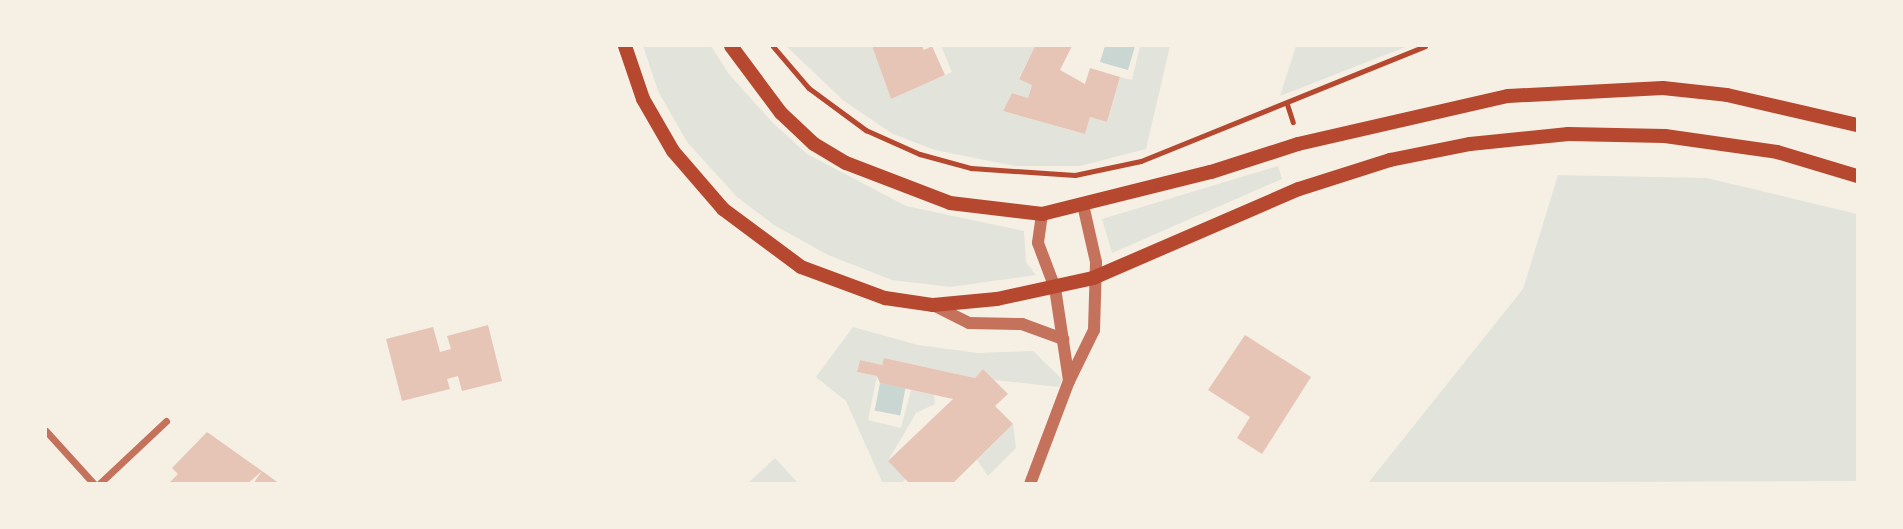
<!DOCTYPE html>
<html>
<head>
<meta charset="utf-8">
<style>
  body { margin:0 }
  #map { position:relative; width:1903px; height:529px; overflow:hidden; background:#f6efe4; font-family:Karla,sans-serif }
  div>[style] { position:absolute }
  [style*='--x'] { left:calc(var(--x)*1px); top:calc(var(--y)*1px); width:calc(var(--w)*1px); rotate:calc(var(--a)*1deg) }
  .green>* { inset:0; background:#e2e4dc }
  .water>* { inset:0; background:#c9d6d2; transform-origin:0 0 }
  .building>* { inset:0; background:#e6c5b7 }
  .path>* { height:4.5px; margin:-2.25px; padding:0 2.25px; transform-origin:2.25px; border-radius:2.25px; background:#b5482f }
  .minor>* { height:7px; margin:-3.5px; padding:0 3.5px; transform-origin:3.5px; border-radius:3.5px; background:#c5725c }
  .tertiary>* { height:12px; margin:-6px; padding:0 6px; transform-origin:6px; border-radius:6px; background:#c5725c }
  .secondary>* { height:14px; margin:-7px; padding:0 7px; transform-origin:7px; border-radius:7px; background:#b5482f }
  span { translate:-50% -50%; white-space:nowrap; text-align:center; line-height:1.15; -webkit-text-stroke:7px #f6efe4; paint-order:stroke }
  .frame { position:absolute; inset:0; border:47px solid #f6efe4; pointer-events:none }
</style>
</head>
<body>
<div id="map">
  <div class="green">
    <i style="clip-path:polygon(643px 46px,711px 46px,729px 74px,772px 122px,807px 154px,906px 206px,1024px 231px,1026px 262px,1036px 275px,950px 287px,892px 280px,828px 255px,774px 225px,737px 197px,687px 142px,658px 91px)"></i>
    <i style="clip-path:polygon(786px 46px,872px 46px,891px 99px,952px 72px,941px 46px,1035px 46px,1019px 78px,1032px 85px,1028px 98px,1012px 93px,1003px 111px,1085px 134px,1090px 117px,1107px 122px,1120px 77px,1132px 80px,1140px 46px,1170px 46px,1146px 149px,1080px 166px,1015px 166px,935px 150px,893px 134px,844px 101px)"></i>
    <i style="clip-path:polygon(1296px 46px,1408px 46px,1280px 96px)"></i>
    <i style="clip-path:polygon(1278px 166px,1282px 179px,1112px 253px,1102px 219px)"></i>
    <i style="clip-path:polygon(1558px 175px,1707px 178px,1857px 214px,1857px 481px,1368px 483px,1523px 289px)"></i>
    <i style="clip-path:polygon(853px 327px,918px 345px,978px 353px,1033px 351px,1062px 379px,1059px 387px,994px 380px,983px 369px,975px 378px,884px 358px,882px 365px,860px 360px,857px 372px,877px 376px,868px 420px,901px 428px,911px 390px,934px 395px,935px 404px,916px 413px,888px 461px,906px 479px,901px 483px,883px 484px,846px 401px,816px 377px)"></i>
    <i style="clip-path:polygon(1013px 424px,1016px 448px,988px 476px,977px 460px)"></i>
    <i style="clip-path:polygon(775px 458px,798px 483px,748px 483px)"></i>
  </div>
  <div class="water">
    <i style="clip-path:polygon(1105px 46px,1135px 46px,1128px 70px,1100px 62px)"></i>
    <i style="left:880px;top:383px;width:26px;height:28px;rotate:11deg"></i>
  </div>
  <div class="building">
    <i style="clip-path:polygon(872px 46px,922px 46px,924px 50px,932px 46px,945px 75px,891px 99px)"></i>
    <i style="clip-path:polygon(1035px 46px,1072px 46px,1060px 70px,1085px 84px,1090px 68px,1120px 77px,1107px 122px,1090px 117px,1085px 134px,1003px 111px,1012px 93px,1028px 98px,1032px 85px,1019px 79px)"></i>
    <i style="clip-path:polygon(488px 325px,502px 381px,462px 391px,458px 376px,447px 379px,450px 389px,402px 401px,386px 339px,433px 327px,440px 352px,451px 349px,447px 336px)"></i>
    <i style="clip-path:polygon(1245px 335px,1311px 377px,1262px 454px,1237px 438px,1250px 417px,1208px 390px)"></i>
    <i style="clip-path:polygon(884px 358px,975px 378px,983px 369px,1008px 394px,995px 406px,1013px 424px,952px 484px,910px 484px,888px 461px,953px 399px,880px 383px,877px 376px,857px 372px,860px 360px,882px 365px)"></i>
    <i style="clip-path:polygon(207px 432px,262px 471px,247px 484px,168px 484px,178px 474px,172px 468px)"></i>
    <i style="clip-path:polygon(262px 471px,280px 484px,253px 484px)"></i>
  </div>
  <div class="path">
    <i style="--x:773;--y:46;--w:55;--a:49.4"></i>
    <i style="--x:809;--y:88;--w:71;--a:36.4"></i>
    <i style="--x:866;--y:130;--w:59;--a:24"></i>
    <i style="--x:920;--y:154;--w:53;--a:15.4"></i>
    <i style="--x:971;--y:168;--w:104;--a:3.9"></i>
    <i style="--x:1075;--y:175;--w:67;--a:-12"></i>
    <i style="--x:1141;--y:161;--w:306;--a:-22"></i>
    <i style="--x:1287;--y:103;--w:20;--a:72"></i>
  </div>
  <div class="minor">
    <i style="--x:46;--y:431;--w:72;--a:47.8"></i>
    <i style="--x:99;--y:484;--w:92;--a:-43.2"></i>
  </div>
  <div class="tertiary">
    <i style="--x:1042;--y:214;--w:29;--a:98"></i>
    <i style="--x:1038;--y:243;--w:48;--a:69.3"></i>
    <i style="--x:1055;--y:288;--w:94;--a:81.4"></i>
    <i style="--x:933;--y:305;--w:40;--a:26.6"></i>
    <i style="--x:969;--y:323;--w:53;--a:1.1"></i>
    <i style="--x:1022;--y:324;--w:44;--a:20.1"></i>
    <i style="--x:1030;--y:484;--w:110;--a:-69.3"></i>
    <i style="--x:1069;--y:381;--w:57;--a:-63.9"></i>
    <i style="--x:1094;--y:330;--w:68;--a:-88.3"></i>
    <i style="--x:1096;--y:262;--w:58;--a:-102.8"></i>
  </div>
  <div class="secondary">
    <i style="--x:625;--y:46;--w:56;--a:71.2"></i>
    <i style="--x:643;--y:99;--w:60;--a:60"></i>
    <i style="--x:673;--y:151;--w:77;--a:49.2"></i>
    <i style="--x:723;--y:209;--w:97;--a:36.6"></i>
    <i style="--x:801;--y:267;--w:90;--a:20.3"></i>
    <i style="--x:885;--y:298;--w:49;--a:8.3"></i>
    <i style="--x:933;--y:305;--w:64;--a:-5.4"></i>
    <i style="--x:997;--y:299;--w:98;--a:-12.3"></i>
    <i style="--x:1093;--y:278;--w:224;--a:-23.4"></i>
    <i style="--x:1299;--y:189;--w:96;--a:-17.7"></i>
    <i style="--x:1390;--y:160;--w:82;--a:-11.3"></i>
    <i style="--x:1470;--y:144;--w:99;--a:-5.8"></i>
    <i style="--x:1568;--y:134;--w:97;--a:1.2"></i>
    <i style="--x:1665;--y:136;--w:113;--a:8.1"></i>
    <i style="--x:1777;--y:152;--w:84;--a:16.7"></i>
    <i style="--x:731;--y:46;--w:84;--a:53.3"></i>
    <i style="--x:781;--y:113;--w:45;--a:43.2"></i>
    <i style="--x:814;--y:144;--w:37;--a:31"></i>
    <i style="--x:846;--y:163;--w:111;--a:21"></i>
    <i style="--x:950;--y:203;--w:93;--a:6.8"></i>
    <i style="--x:1042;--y:214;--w:174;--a:-14"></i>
    <i style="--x:1211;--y:172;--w:91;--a:-17.8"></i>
    <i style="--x:1298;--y:144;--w:215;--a:-12.9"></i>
    <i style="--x:1508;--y:96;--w:155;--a:-3"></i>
    <i style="--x:1663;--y:88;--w:64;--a:6.2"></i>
    <i style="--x:1727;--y:95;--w:133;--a:13"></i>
  </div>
  <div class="frame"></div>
</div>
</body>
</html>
